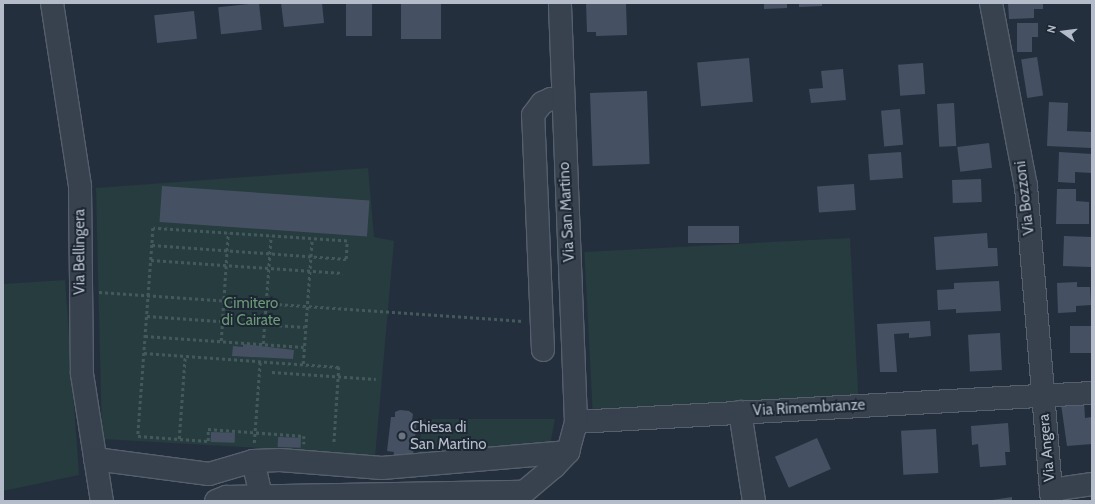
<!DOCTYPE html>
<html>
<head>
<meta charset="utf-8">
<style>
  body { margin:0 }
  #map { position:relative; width:1095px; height:504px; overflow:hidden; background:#242f3e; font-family:Cabin,sans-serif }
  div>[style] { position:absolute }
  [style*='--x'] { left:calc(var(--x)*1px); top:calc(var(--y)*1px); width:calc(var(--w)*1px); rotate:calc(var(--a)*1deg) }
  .green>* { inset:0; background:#263c3f; transform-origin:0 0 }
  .building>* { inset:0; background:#455162; transform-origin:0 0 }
  .path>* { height:2.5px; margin-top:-1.25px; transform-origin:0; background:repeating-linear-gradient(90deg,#44595c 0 3px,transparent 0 6px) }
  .roads { filter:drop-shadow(1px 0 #565f6c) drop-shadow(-1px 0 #565f6c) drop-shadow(0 1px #565f6c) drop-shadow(0 -1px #565f6c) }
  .minor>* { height:22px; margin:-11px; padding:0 11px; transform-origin:11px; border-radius:11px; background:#38414e }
  .dots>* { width:11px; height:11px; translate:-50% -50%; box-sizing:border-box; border:2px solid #1d2633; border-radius:50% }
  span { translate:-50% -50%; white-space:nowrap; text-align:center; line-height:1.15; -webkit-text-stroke:4px #1d2633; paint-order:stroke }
  .street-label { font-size:15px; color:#b4bcc9 }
  .park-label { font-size:15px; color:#6b9a76 }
  .poi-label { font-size:15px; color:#b4bcc9 }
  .left { translate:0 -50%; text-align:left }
  .frame { position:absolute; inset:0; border:4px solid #b4bcc9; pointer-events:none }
  .north { position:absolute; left:1043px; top:12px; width:40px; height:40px; -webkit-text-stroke:3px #1d2633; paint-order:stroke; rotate:284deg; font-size:11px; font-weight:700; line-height:16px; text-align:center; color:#b4bcc9 }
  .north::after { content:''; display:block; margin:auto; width:14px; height:18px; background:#b4bcc9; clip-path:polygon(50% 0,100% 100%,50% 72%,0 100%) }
</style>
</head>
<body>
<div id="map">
  <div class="green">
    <i style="clip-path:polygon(368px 168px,374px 237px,394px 241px,375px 457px,333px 452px,102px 439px,96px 188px)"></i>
    <i style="left:850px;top:238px;width:159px;height:266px;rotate:87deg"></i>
    <i style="clip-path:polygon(65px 280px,79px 475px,3px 491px,3px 284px)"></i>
    <i style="clip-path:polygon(422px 419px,555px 419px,550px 445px,419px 458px)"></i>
  </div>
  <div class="building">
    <i style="left:259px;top:3px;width:27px;height:41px;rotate:84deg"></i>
    <i style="clip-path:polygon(281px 3px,322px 3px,324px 23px,284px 27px)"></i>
    <i style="left:346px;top:3px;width:26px;height:33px"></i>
    <i style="left:401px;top:3px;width:40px;height:36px"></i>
    <i style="clip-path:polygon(586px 3px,626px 3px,627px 35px,596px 36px,596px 32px,587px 32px)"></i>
    <i style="clip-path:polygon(764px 3px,787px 3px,787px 8px,764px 9px)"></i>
    <i style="clip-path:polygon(799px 3px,822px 3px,822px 6px,799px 7px)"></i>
    <i style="clip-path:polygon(1008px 3px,1043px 3px,1043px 9px,1034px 9px,1034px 18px,1009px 19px)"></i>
    <i style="left:194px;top:11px;width:28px;height:40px;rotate:84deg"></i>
    <i style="clip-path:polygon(1017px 23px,1038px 23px,1038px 37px,1032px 37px,1032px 52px,1017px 52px)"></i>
    <i style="left:1037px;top:57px;width:39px;height:16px;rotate:81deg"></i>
    <i style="left:749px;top:58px;width:44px;height:52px;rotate:85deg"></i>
    <i style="left:923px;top:63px;width:31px;height:25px;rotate:86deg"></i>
    <i style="clip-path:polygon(843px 69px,846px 100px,811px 103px,809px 89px,823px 88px,821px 71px)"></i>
    <i style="left:647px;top:91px;width:73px;height:57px;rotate:88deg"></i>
    <i style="clip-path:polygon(1049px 102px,1068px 103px,1067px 131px,1092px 132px,1092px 148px,1047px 146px)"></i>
    <i style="left:954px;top:103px;width:43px;height:17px;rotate:87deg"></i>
    <i style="left:900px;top:109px;width:36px;height:19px;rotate:85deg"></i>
    <i style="left:989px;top:143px;width:25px;height:32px;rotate:83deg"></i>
    <i style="left:901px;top:152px;width:26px;height:33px;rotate:86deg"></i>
    <i style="clip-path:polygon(1059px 152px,1092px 154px,1092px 173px,1075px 172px,1075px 183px,1058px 182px)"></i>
    <i style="left:981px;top:179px;width:23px;height:29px;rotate:88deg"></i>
    <i style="left:854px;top:184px;width:26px;height:37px;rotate:86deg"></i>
    <i style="left:162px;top:186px;width:208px;height:36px;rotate:4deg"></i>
    <i style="clip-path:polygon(1057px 189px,1076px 189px,1076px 201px,1089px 202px,1089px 224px,1056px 224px)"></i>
    <i style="left:739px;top:226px;width:17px;height:51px;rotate:90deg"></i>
    <i style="clip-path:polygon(987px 233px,988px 248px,997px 248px,998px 266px,936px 270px,934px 237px)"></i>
    <i style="left:1064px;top:236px;width:28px;height:30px;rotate:2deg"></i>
    <i style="clip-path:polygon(999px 281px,1001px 311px,956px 313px,956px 309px,938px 310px,937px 290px,954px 289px,954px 283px)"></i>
    <i style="clip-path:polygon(1077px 282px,1077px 287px,1090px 287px,1091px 305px,1076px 306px,1076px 312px,1058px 313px,1057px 283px)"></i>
    <i style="clip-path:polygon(930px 321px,931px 336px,909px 338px,909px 333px,894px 334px,897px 372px,880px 372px,877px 324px)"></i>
    <i style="left:1070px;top:326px;width:21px;height:27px"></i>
    <i style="left:1000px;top:333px;width:37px;height:32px;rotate:87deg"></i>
    <i style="clip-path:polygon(243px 344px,294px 350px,293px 359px,232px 356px,233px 346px,243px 347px)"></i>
    <i style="clip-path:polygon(1084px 401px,1085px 418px,1092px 417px,1092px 444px,1067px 446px,1061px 404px)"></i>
    <i style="clip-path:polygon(400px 410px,409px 411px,413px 414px,412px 420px,417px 420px,413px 455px,408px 454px,407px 462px,393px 460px,394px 452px,387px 451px,391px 417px,395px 417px,395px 412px)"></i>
    <i style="clip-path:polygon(1008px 423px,1010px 452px,1005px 452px,1006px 465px,980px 467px,978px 444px,972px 445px,971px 426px)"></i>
    <i style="left:936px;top:429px;width:44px;height:35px;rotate:87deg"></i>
    <i style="left:211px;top:432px;width:24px;height:10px;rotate:2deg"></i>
    <i style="left:278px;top:437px;width:23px;height:10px;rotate:2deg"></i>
    <i style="left:817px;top:438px;width:34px;height:46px;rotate:66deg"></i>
    <i style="clip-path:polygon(1012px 497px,1012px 501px,992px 501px,992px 500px)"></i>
  </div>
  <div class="path">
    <i style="--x:152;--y:245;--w:195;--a:4.1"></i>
    <i style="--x:346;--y:259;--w:18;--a:-87"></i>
    <i style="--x:347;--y:241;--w:194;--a:-176.2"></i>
    <i style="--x:153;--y:228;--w:17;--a:93"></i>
    <i style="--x:152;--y:245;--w:192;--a:94.2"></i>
    <i style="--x:138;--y:436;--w:70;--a:4.1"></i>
    <i style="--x:208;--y:441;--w:12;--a:-90"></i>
    <i style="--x:208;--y:429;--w:96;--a:4.2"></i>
    <i style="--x:304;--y:436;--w:8;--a:90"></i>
    <i style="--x:151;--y:260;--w:192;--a:3.9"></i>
    <i style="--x:99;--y:292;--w:425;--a:3.9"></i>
    <i style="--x:147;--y:316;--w:158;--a:4"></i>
    <i style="--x:145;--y:336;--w:159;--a:4"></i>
    <i style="--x:221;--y:341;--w:108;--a:-86.3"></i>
    <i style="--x:263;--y:344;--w:108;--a:-85.8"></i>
    <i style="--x:144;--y:353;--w:196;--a:4.1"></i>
    <i style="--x:339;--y:367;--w:78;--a:93.7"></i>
    <i style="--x:303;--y:364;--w:125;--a:-85.9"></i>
    <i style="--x:272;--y:372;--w:104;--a:3.9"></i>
    <i style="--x:179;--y:439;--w:83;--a:-85.9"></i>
    <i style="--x:254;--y:443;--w:82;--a:-85.8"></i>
  </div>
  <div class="roads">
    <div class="minor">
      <i style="--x:52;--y:3;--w:186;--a:81.3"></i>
      <i style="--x:80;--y:187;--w:187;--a:89.4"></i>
      <i style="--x:82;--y:374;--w:129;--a:81.1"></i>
      <i style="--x:991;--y:3;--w:186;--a:79.2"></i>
      <i style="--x:1026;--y:186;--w:316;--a:85.3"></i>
      <i style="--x:543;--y:350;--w:235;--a:-92.4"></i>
      <i style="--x:533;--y:115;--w:15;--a:-53"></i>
      <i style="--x:542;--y:103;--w:10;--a:-24"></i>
      <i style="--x:551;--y:99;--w:10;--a:0"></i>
      <i style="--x:740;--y:412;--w:90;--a:81.1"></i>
      <i style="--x:576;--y:422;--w:517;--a:-3.22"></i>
      <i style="--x:95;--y:459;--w:115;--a:7.5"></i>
      <i style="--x:209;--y:474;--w:46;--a:-16.5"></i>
      <i style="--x:253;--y:461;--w:36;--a:77"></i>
      <i style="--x:253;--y:461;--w:27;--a:-2"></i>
      <i style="--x:280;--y:460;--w:102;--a:4.5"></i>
      <i style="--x:382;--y:468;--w:187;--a:-4.9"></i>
      <i style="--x:1051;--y:490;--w:41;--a:-8.3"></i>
      <i style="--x:216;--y:501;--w:11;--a:-22"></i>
      <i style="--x:226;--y:497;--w:298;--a:-1"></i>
      <i style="--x:524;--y:492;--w:39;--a:-40"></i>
      <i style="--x:554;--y:467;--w:21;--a:-47"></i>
      <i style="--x:568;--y:452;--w:31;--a:-75"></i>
      <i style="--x:576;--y:422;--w:419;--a:-92.2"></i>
    </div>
  </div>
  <div class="dots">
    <i style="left:402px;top:436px;background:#6b7280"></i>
  </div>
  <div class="street-label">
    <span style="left:1025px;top:198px;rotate:-97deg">Via Bozzoni</span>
    <span style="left:567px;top:212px;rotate:-93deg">Via San Martino</span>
    <span style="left:80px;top:252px;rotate:-90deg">Via Bellingera</span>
    <span style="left:809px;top:408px;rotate:-3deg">Via Rimembranze</span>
    <span style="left:1047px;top:448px;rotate:-95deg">Via Angera</span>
  </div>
  <div class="park-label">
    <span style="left:251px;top:312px">Cimitero<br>di Cairate</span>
  </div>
  <div class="poi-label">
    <span class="left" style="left:410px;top:436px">Chiesa di<br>San Martino</span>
  </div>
  <div class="frame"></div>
  <div class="north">N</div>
</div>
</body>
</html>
